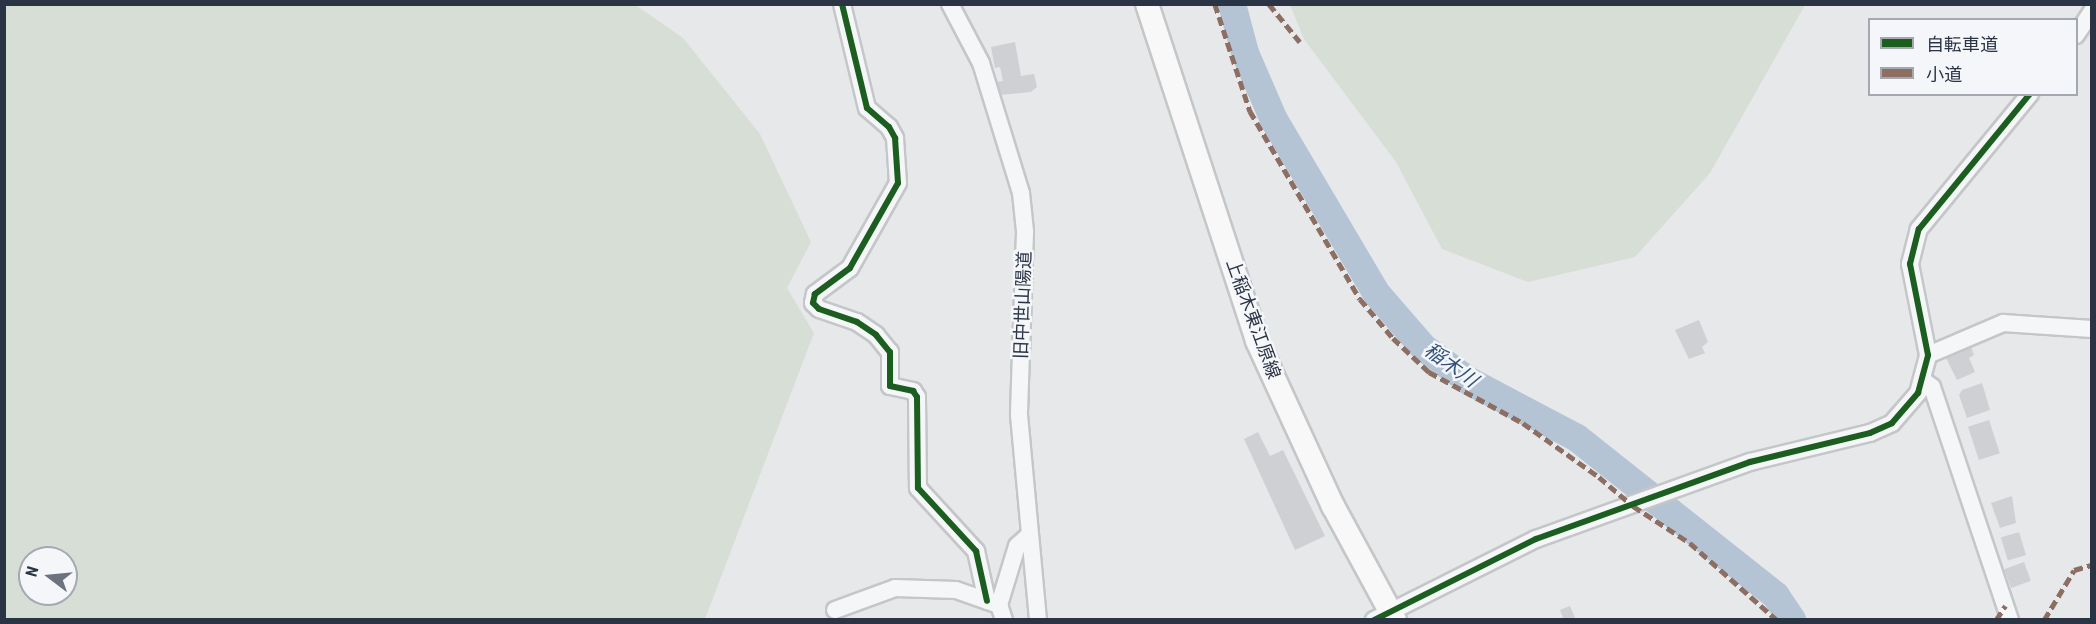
<!DOCTYPE html>
<html>
<head>
<meta charset="utf-8">
<style>
  body { margin:0 }
  #map { position:relative; width:2096px; height:624px; overflow:hidden; background:#e6e8ea; font-family:"Roboto Condensed","Noto Sans JP",sans-serif }
  div>[style] { position:absolute }
  [style*='--x'] { left:calc(var(--x)*1px); top:calc(var(--y)*1px); width:calc(var(--w)*1px); rotate:calc(var(--a)*1deg) }
  .green>* { inset:0; background:#d6ded6 }
  .river>* { height:28px; margin:-14px; padding:0 14px; transform-origin:14px; border-radius:14px; background:#b4c4d5 }
  .building>* { inset:0; background:#ced0d3; transform-origin:0 0 }
  .roads { filter:drop-shadow(2px 0 #c4c6c8) drop-shadow(-2px 0 #c4c6c8) drop-shadow(0 2px #c4c6c8) drop-shadow(0 -2px #c4c6c8) }
  .minor>* { height:16px; margin:-8px; padding:0 8px; transform-origin:8px; border-radius:8px; background:#f5f6f7 }
  .secondary>* { height:22px; margin:-11px; padding:0 11px; transform-origin:11px; border-radius:11px; background:#f8f8f8 }
  .quiet>* { height:4.5px; margin-top:-2.25px; transform-origin:0; background:repeating-linear-gradient(90deg,#8d6e63 0 9px,transparent 0 13.5px) }
  .cycleway>* { height:6px; margin:-3px; padding:0 3px; transform-origin:3px; border-radius:3px; background:#1b5e20 }
  span { translate:-50% -50%; white-space:nowrap; text-align:center; line-height:1.15; -webkit-text-stroke:5px #f4f6f9; paint-order:stroke }
  .street-label { font-size:18px; color:#2b3445 }
  .water-label { font-size:20px; color:#34527a; font-style:italic }
  .frame { position:absolute; inset:0; border:6px solid #2b3445; pointer-events:none }
  .legend { position:absolute; left:1868px; top:18px; width:210px; height:78px; box-sizing:border-box; background:#f4f6f9; border:2px solid #a4a8b1; margin:0; padding:8px 10px; list-style:none; font-size:18px; color:#2b3445 }
  .legend li { display:flex; align-items:center; gap:12px; height:30px }
  .legend b { width:30px; border:2px solid #a4a8b1 }
  .north { position:absolute; left:18px; top:546px; width:60px; height:60px; box-sizing:border-box; background:#f4f6f9; border:2px solid #a4a8b1; border-radius:50%; rotate:286deg; font-size:16px; font-weight:700; line-height:24px; text-align:center; color:#2b3445 }
  .north::after { content:''; display:block; margin:auto; width:21px; height:27px; background:#6c737f; clip-path:polygon(50% 0,100% 100%,50% 72%,0 100%) }
</style>
</head>
<body>
<div id="map">
  <div class="green">
    <i style="clip-path:polygon(evenodd,634px 4px,683px 38px,760px 134px,811px 242px,787px 288px,814px 333px,705px 619px,5px 619px,5px 5px,634px 4px,30px 558px,66px 558px,66px 594px,30px 594px,30px 558px)"></i>
    <i style="clip-path:polygon(1290px 5px,1805px 5px,1710px 173px,1635px 257px,1528px 282px,1442px 249px,1396px 162px,1304px 39px)"></i>
  </div>
  <div class="river">
    <i style="--x:1232;--y:4;--w:51;--a:75.1"></i>
    <i style="--x:1245;--y:53;--w:73;--a:66.6"></i>
    <i style="--x:1274;--y:120;--w:202;--a:59.4"></i>
    <i style="--x:1377;--y:294;--w:72;--a:49"></i>
    <i style="--x:1424;--y:348;--w:56;--a:36.3"></i>
    <i style="--x:1469;--y:381;--w:122;--a:27.8"></i>
    <i style="--x:1577;--y:438;--w:254;--a:38.4"></i>
    <i style="--x:1776;--y:596;--w:29;--a:56"></i>
  </div>
  <div class="building">
    <i style="clip-path:polygon(1015px 42px,1021px 76px,1034px 74px,1037px 87px,1031px 92px,1000px 95px,997px 82px,1003px 81px,1000px 67px,995px 68px,991px 47px)"></i>
    <i style="clip-path:polygon(1699px 320px,1708px 342px,1702px 347px,1705px 353px,1689px 359px,1675px 330px)"></i>
    <i style="clip-path:polygon(1971px 347px,1974px 355px,1969px 358px,1975px 372px,1957px 380px,1946px 358px)"></i>
    <i style="clip-path:polygon(1982px 383px,1990px 410px,1967px 418px,1959px 395px,1962px 390px)"></i>
    <i style="left:1989px;top:420px;width:35px;height:22px;rotate:72deg"></i>
    <i style="clip-path:polygon(1258px 432px,1270px 456px,1283px 450px,1325px 536px,1295px 550px,1244px 439px)"></i>
    <i style="clip-path:polygon(2012px 496px,2016px 523px,2000px 528px,1991px 503px)"></i>
    <i style="left:2019px;top:532px;width:24px;height:19px;rotate:73deg"></i>
    <i style="left:2024px;top:562px;width:20px;height:21px;rotate:70deg"></i>
    <i style="clip-path:polygon(1570px 606px,1576px 620px,1559px 620px,1563px 618px,1560px 610px)"></i>
  </div>
  <div class="roads">
    <div class="minor">
      <i style="--x:842;--y:4;--w:107;--a:76.5"></i>
      <i style="--x:867;--y:108;--w:29;--a:41"></i>
      <i style="--x:889;--y:127;--w:13;--a:61"></i>
      <i style="--x:895;--y:138;--w:45;--a:86.2"></i>
      <i style="--x:898;--y:183;--w:98;--a:119.5"></i>
      <i style="--x:850;--y:268;--w:44;--a:143.4"></i>
      <i style="--x:815;--y:294;--w:9;--a:103"></i>
      <i style="--x:813;--y:303;--w:8;--a:45"></i>
      <i style="--x:819;--y:309;--w:40;--a:18.9"></i>
      <i style="--x:857;--y:322;--w:23;--a:34"></i>
      <i style="--x:876;--y:335;--w:22;--a:51"></i>
      <i style="--x:890;--y:352;--w:34;--a:90"></i>
      <i style="--x:890;--y:386;--w:24;--a:12"></i>
      <i style="--x:913;--y:391;--w:7;--a:56"></i>
      <i style="--x:917;--y:397;--w:91;--a:89.4"></i>
      <i style="--x:918;--y:488;--w:86;--a:47.4"></i>
      <i style="--x:976;--y:551;--w:51;--a:77.6"></i>
      <i style="--x:950;--y:4;--w:67;--a:62.3"></i>
      <i style="--x:981;--y:63;--w:136;--a:72.9"></i>
      <i style="--x:1021;--y:193;--w:39;--a:84"></i>
      <i style="--x:1025;--y:232;--w:183;--a:91.9"></i>
      <i style="--x:1019;--y:415;--w:206;--a:84.7"></i>
      <i style="--x:2076;--y:35;--w:29;--a:-56"></i>
      <i style="--x:1928;--y:355;--w:82;--a:-23.1"></i>
      <i style="--x:2003;--y:323;--w:89;--a:3.9"></i>
      <i style="--x:1923;--y:380;--w:11;--a:38"></i>
      <i style="--x:1932;--y:387;--w:246;--a:71.5"></i>
      <i style="--x:835;--y:610;--w:64;--a:-20.1"></i>
      <i style="--x:895;--y:588;--w:61;--a:1.9"></i>
      <i style="--x:956;--y:590;--w:46;--a:19.2"></i>
      <i style="--x:1004;--y:620;--w:16;--a:-108"></i>
      <i style="--x:999;--y:605;--w:62;--a:-73"></i>
      <i style="--x:1017;--y:546;--w:15;--a:-42"></i>
      <i style="--x:1374;--y:620;--w:181;--a:-26.6"></i>
      <i style="--x:1536;--y:539;--w:227;--a:-19.8"></i>
      <i style="--x:1750;--y:462;--w:123;--a:-13.6"></i>
      <i style="--x:1870;--y:433;--w:24;--a:-24"></i>
      <i style="--x:1892;--y:423;--w:40;--a:-49"></i>
      <i style="--x:1918;--y:393;--w:39;--a:-75"></i>
      <i style="--x:1928;--y:355;--w:93;--a:-101.2"></i>
      <i style="--x:1910;--y:264;--w:36;--a:-76"></i>
      <i style="--x:1919;--y:229;--w:175;--a:-50.6"></i>
    </div>
    <div class="secondary">
      <i style="--x:1147;--y:4;--w:354;--a:71.9"></i>
      <i style="--x:1257;--y:341;--w:182;--a:65.3"></i>
      <i style="--x:1333;--y:506;--w:130;--a:61.5"></i>
    </div>
  </div>
  <div class="quiet">
    <i style="--x:1215;--y:4;--w:113;--a:71.9"></i>
    <i style="--x:1250;--y:111;--w:218;--a:59.7"></i>
    <i style="--x:1360;--y:299;--w:51;--a:49.8"></i>
    <i style="--x:1393;--y:338;--w:50;--a:43.4"></i>
    <i style="--x:1429;--y:372;--w:107;--a:28.5"></i>
    <i style="--x:1523;--y:423;--w:93;--a:35.4"></i>
    <i style="--x:1599;--y:477;--w:45;--a:40.5"></i>
    <i style="--x:1633;--y:506;--w:68;--a:33"></i>
    <i style="--x:1690;--y:543;--w:116;--a:41.5"></i>
    <i style="--x:1269;--y:4;--w:49;--a:50.8"></i>
    <i style="--x:1996;--y:620;--w:17;--a:-57"></i>
    <i style="--x:2044;--y:620;--w:58;--a:-59"></i>
    <i style="--x:2074;--y:570;--w:19;--a:-16"></i>
  </div>
  <div class="cycleway">
    <i style="--x:842;--y:4;--w:107;--a:76.5"></i>
    <i style="--x:867;--y:108;--w:29;--a:41"></i>
    <i style="--x:889;--y:127;--w:13;--a:61"></i>
    <i style="--x:895;--y:138;--w:45;--a:86.2"></i>
    <i style="--x:898;--y:183;--w:98;--a:119.5"></i>
    <i style="--x:850;--y:268;--w:44;--a:143.4"></i>
    <i style="--x:815;--y:294;--w:9;--a:103"></i>
    <i style="--x:813;--y:303;--w:8;--a:45"></i>
    <i style="--x:819;--y:309;--w:40;--a:18.9"></i>
    <i style="--x:857;--y:322;--w:23;--a:34"></i>
    <i style="--x:876;--y:335;--w:22;--a:51"></i>
    <i style="--x:890;--y:352;--w:34;--a:90"></i>
    <i style="--x:890;--y:386;--w:24;--a:12"></i>
    <i style="--x:913;--y:391;--w:7;--a:56"></i>
    <i style="--x:917;--y:397;--w:91;--a:89.4"></i>
    <i style="--x:918;--y:488;--w:86;--a:47.4"></i>
    <i style="--x:976;--y:551;--w:51;--a:77.6"></i>
    <i style="--x:1374;--y:620;--w:181;--a:-26.6"></i>
    <i style="--x:1536;--y:539;--w:227;--a:-19.8"></i>
    <i style="--x:1750;--y:462;--w:123;--a:-13.6"></i>
    <i style="--x:1870;--y:433;--w:24;--a:-24"></i>
    <i style="--x:1892;--y:423;--w:40;--a:-49"></i>
    <i style="--x:1918;--y:393;--w:39;--a:-75"></i>
    <i style="--x:1928;--y:355;--w:93;--a:-101.2"></i>
    <i style="--x:1910;--y:264;--w:36;--a:-76"></i>
    <i style="--x:1919;--y:229;--w:175;--a:-50.6"></i>
  </div>
  <div class="street-label">
    <span style="left:1023px;top:305px;rotate:-88deg">旧中世山陽道</span>
    <span style="left:1253px;top:319px;rotate:70deg">上稲木東江原線</span>
  </div>
  <div class="water-label">
    <span style="left:1451px;top:365px;rotate:36deg">稲木川</span>
  </div>
  <div class="frame"></div>
  <ul class="legend">
  <li><b style="height:8px;background:#1b5e20"></b>自転車道</li>
  <li><b style="height:8px;background:#8d6e63"></b>小道</li>
  </ul>
  <div class="north">N</div>
</div>
</body>
</html>
